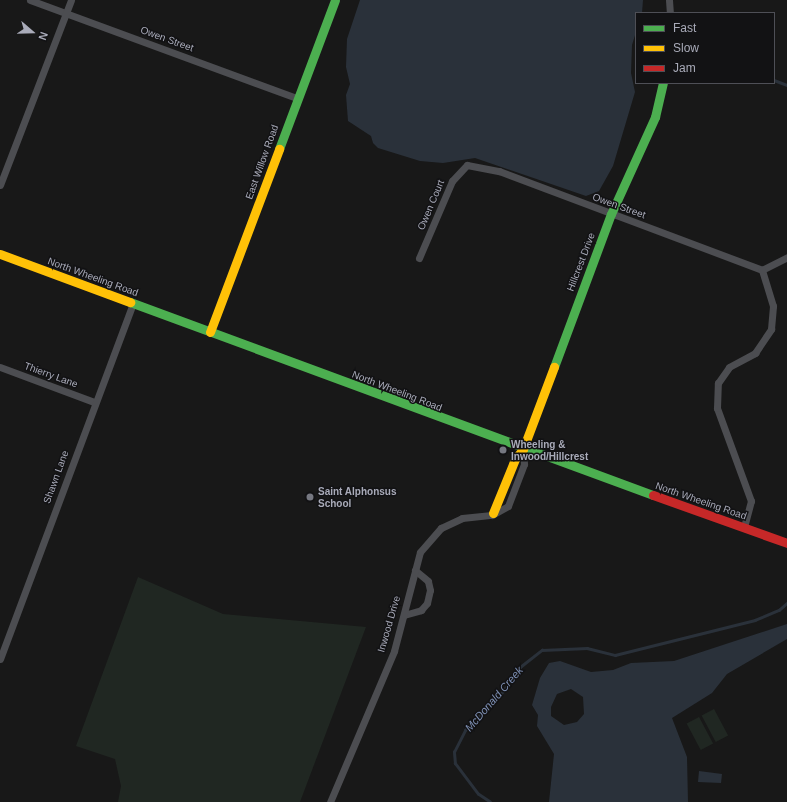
<!DOCTYPE html>
<html>
<head>
<meta charset="utf-8">
<style>
  body { margin:0 }
  #map { position:relative; width:787px; height:802px; overflow:hidden; background:#181818; font-family:Helvetica,sans-serif }
  div>[style] { position:absolute }
  [style*='--x'] { left:calc(var(--x)*1px); top:calc(var(--y)*1px); width:calc(var(--w)*1px); rotate:calc(var(--a)*1deg) }
  .green>* { inset:0; background:#202722; transform-origin:0 0 }
  .water>* { inset:0; background:#2a313a }
  .stream>* { height:2.5px; margin:-1.25px; padding:0 1.25px; transform-origin:1.25px; border-radius:1.25px; background:#2a313a }
  .street>* { height:7px; margin:-3.5px; padding:0 3.5px; transform-origin:3.5px; border-radius:3.5px; background:#4c4d51 }
  .fast>* { height:9px; margin:-4.5px; padding:0 4.5px; transform-origin:4.5px; border-radius:4.5px; background:#4caf50 }
  .slow>* { height:9px; margin:-4.5px; padding:0 4.5px; transform-origin:4.5px; border-radius:4.5px; background:#ffc107 }
  .jam>* { height:9px; margin:-4.5px; padding:0 4.5px; transform-origin:4.5px; border-radius:4.5px; background:#c62828 }
  .dots>* { width:11px; height:11px; translate:-50% -50%; box-sizing:border-box; border:2px solid #121214; border-radius:50% }
  span { translate:-50% -50%; white-space:nowrap; text-align:center; line-height:1.15; -webkit-text-stroke:3px #121214; paint-order:stroke }
  .street-label { font-size:10px; color:#a9abb9 }
  .poi-label { font-size:10px; color:#a9abb9; font-weight:700 }
  .left { translate:0 -50%; text-align:left }
  .water-label { font-size:11px; color:#7f91b5; font-style:italic }
  .legend { position:absolute; left:635px; top:12px; width:140px; height:72px; box-sizing:border-box; background:#121214; border:1px solid #4e4f56; margin:0; padding:5px 7px; list-style:none; font-size:12px; color:#a9abb9 }
  .legend li { display:flex; align-items:center; gap:8px; height:20px }
  .legend b { width:20px; border:1px solid #4e4f56 }
  .north { position:absolute; left:12px; top:12px; width:40px; height:40px; -webkit-text-stroke:3px #121214; paint-order:stroke; rotate:110deg; font-size:11px; font-weight:700; line-height:16px; text-align:center; color:#a9abb9 }
  .north::after { content:''; display:block; margin:auto; width:14px; height:18px; background:#a9abb9; clip-path:polygon(50% 0,100% 100%,50% 72%,0 100%) }
</style>
</head>
<body>
<div id="map">
  <div class="green">
    <i style="clip-path:polygon(138px 577px,223px 614px,366px 627px,300px 802px,118px 802px,121px 786px,115px 759px,76px 746px)"></i>
    <i style="left:714px;top:709px;width:30px;height:14px;rotate:62deg"></i>
    <i style="left:699px;top:717px;width:30px;height:14px;rotate:62deg"></i>
  </div>
  <div class="water">
    <i style="clip-path:polygon(360px 0,643px 0,642px 13px,636px 13px,636px 32px,632px 45px,631px 73px,635px 92px,613px 166px,599px 191px,586px 196px,475px 158px,443px 163px,420px 161px,378px 148px,373px 143px,371px 136px,348px 121px,346px 95px,350px 84px,346px 67px,347px 39px)"></i>
    <i style="clip-path:polygon(evenodd,787px 624px,787px 639px,727px 674px,712px 693px,672px 718px,687px 757px,688px 802px,549px 802px,554px 754px,537px 726px,538px 715px,532px 705px,540px 678px,549px 663px,560px 661px,591px 672px,613px 670px,631px 663px,674px 661px,787px 624px,571px 689px,583px 697px,584px 714px,577px 722px,564px 725px,551px 716px,551px 707px,557px 694px,571px 689px)"></i>
    <i style="clip-path:polygon(699px 771px,722px 774px,721px 783px,698px 782px)"></i>
  </div>
  <div class="stream">
    <i style="--x:774;--y:80;--w:14;--a:21"></i>
    <i style="--x:490;--y:802;--w:14;--a:-146"></i>
    <i style="--x:478;--y:794;--w:38;--a:-127"></i>
    <i style="--x:455;--y:764;--w:12;--a:-95"></i>
    <i style="--x:454;--y:752;--w:25;--a:-63"></i>
    <i style="--x:465;--y:730;--w:49;--a:-45"></i>
    <i style="--x:500;--y:695;--w:34;--a:-54"></i>
    <i style="--x:520;--y:667;--w:28;--a:-38"></i>
    <i style="--x:542;--y:650;--w:45;--a:-2.5"></i>
    <i style="--x:587;--y:648;--w:29;--a:14"></i>
    <i style="--x:615;--y:655;--w:144;--a:-14"></i>
    <i style="--x:755;--y:620;--w:26;--a:-23"></i>
    <i style="--x:779;--y:610;--w:11;--a:-41"></i>
  </div>
  <div class="street">
    <i style="--x:30;--y:0;--w:284;--a:20.2"></i>
    <i style="--x:669;--y:0;--w:13;--a:86"></i>
    <i style="--x:0;--y:185;--w:198;--a:-69"></i>
    <i style="--x:419;--y:258;--w:84;--a:-66.8"></i>
    <i style="--x:452;--y:181;--w:22;--a:-47"></i>
    <i style="--x:467;--y:165;--w:33;--a:11"></i>
    <i style="--x:499;--y:171;--w:281;--a:20.6"></i>
    <i style="--x:762;--y:270;--w:28;--a:-27"></i>
    <i style="--x:0;--y:367;--w:100;--a:20.4"></i>
    <i style="--x:744;--y:527;--w:27;--a:-75"></i>
    <i style="--x:751;--y:501;--w:99;--a:-110.1"></i>
    <i style="--x:717;--y:408;--w:25;--a:-88"></i>
    <i style="--x:718;--y:383;--w:19;--a:-55"></i>
    <i style="--x:729;--y:367;--w:30;--a:-28"></i>
    <i style="--x:755;--y:353;--w:29;--a:-56"></i>
    <i style="--x:771;--y:329;--w:23;--a:-85"></i>
    <i style="--x:773;--y:306;--w:38;--a:-107"></i>
    <i style="--x:404;--y:615;--w:18;--a:-16"></i>
    <i style="--x:421;--y:610;--w:9;--a:-49"></i>
    <i style="--x:427;--y:603;--w:13;--a:-77"></i>
    <i style="--x:430;--y:590;--w:9;--a:-103"></i>
    <i style="--x:428;--y:581;--w:17;--a:-140"></i>
    <i style="--x:0;--y:659;--w:380;--a:-69.5"></i>
    <i style="--x:330;--y:802;--w:164;--a:-67"></i>
    <i style="--x:394;--y:651;--w:102;--a:-75.3"></i>
    <i style="--x:420;--y:552;--w:32;--a:-49"></i>
    <i style="--x:441;--y:528;--w:23;--a:-25"></i>
    <i style="--x:462;--y:518;--w:30;--a:-6"></i>
    <i style="--x:492;--y:515;--w:18;--a:-29"></i>
    <i style="--x:508;--y:506;--w:45;--a:-69.1"></i>
    <i style="--x:524;--y:464;--w:15;--a:-94"></i>
  </div>
  <div class="fast">
    <i style="--x:279;--y:149;--w:159;--a:-69.4"></i>
    <i style="--x:130;--y:302;--w:557;--a:20.26"></i>
    <i style="--x:554;--y:367;--w:163;--a:-69.6"></i>
    <i style="--x:611;--y:214;--w:107;--a:-65.6"></i>
    <i style="--x:655;--y:117;--w:35;--a:-77"></i>
  </div>
  <div class="slow">
    <i style="--x:0;--y:254;--w:139;--a:20.3"></i>
    <i style="--x:210;--y:332;--w:196;--a:-69.3"></i>
    <i style="--x:493;--y:513;--w:58;--a:-67.8"></i>
    <i style="--x:515;--y:459;--w:13;--a:-51"></i>
    <i style="--x:523;--y:449;--w:88;--a:-69.3"></i>
  </div>
  <div class="jam">
    <i style="--x:653;--y:495;--w:142;--a:19.7"></i>
  </div>
  <div class="dots">
    <i style="left:503px;top:450px;background:#767881"></i>
    <i style="left:310px;top:497px;background:#767881"></i>
  </div>
  <div class="street-label">
    <span style="left:167px;top:39px;rotate:20deg">Owen Street</span>
    <span style="left:262px;top:162px;rotate:-70deg">East Willow Road</span>
    <span style="left:431px;top:205px;rotate:-67deg">Owen Court</span>
    <span style="left:619px;top:206px;rotate:20deg">Owen Street</span>
    <span style="left:581px;top:262px;rotate:-69deg">Hillcrest Drive</span>
    <span style="left:93px;top:277px;rotate:20deg">North Wheeling Road</span>
    <span style="left:51px;top:375px;rotate:20deg">Thierry Lane</span>
    <span style="left:397px;top:391px;rotate:21deg">North Wheeling Road</span>
    <span style="left:56px;top:477px;rotate:-70deg">Shawn Lane</span>
    <span style="left:701px;top:501px;rotate:19deg">North Wheeling Road</span>
    <span style="left:389px;top:624px;rotate:-74deg">Inwood Drive</span>
  </div>
  <div class="poi-label">
    <span class="left" style="left:511px;top:450px">Wheeling &amp;<br>Inwood/Hillcrest</span>
    <span class="left" style="left:318px;top:497px">Saint Alphonsus<br>School</span>
  </div>
  <div class="water-label">
    <span style="left:494px;top:699px;rotate:-49deg">McDonald Creek</span>
  </div>
  <ul class="legend">
  <li><b style="height:5px;background:#4caf50"></b>Fast</li>
  <li><b style="height:5px;background:#ffc107"></b>Slow</li>
  <li><b style="height:5px;background:#c62828"></b>Jam</li>
  </ul>
  <div class="north">N</div>
</div>
</body>
</html>
